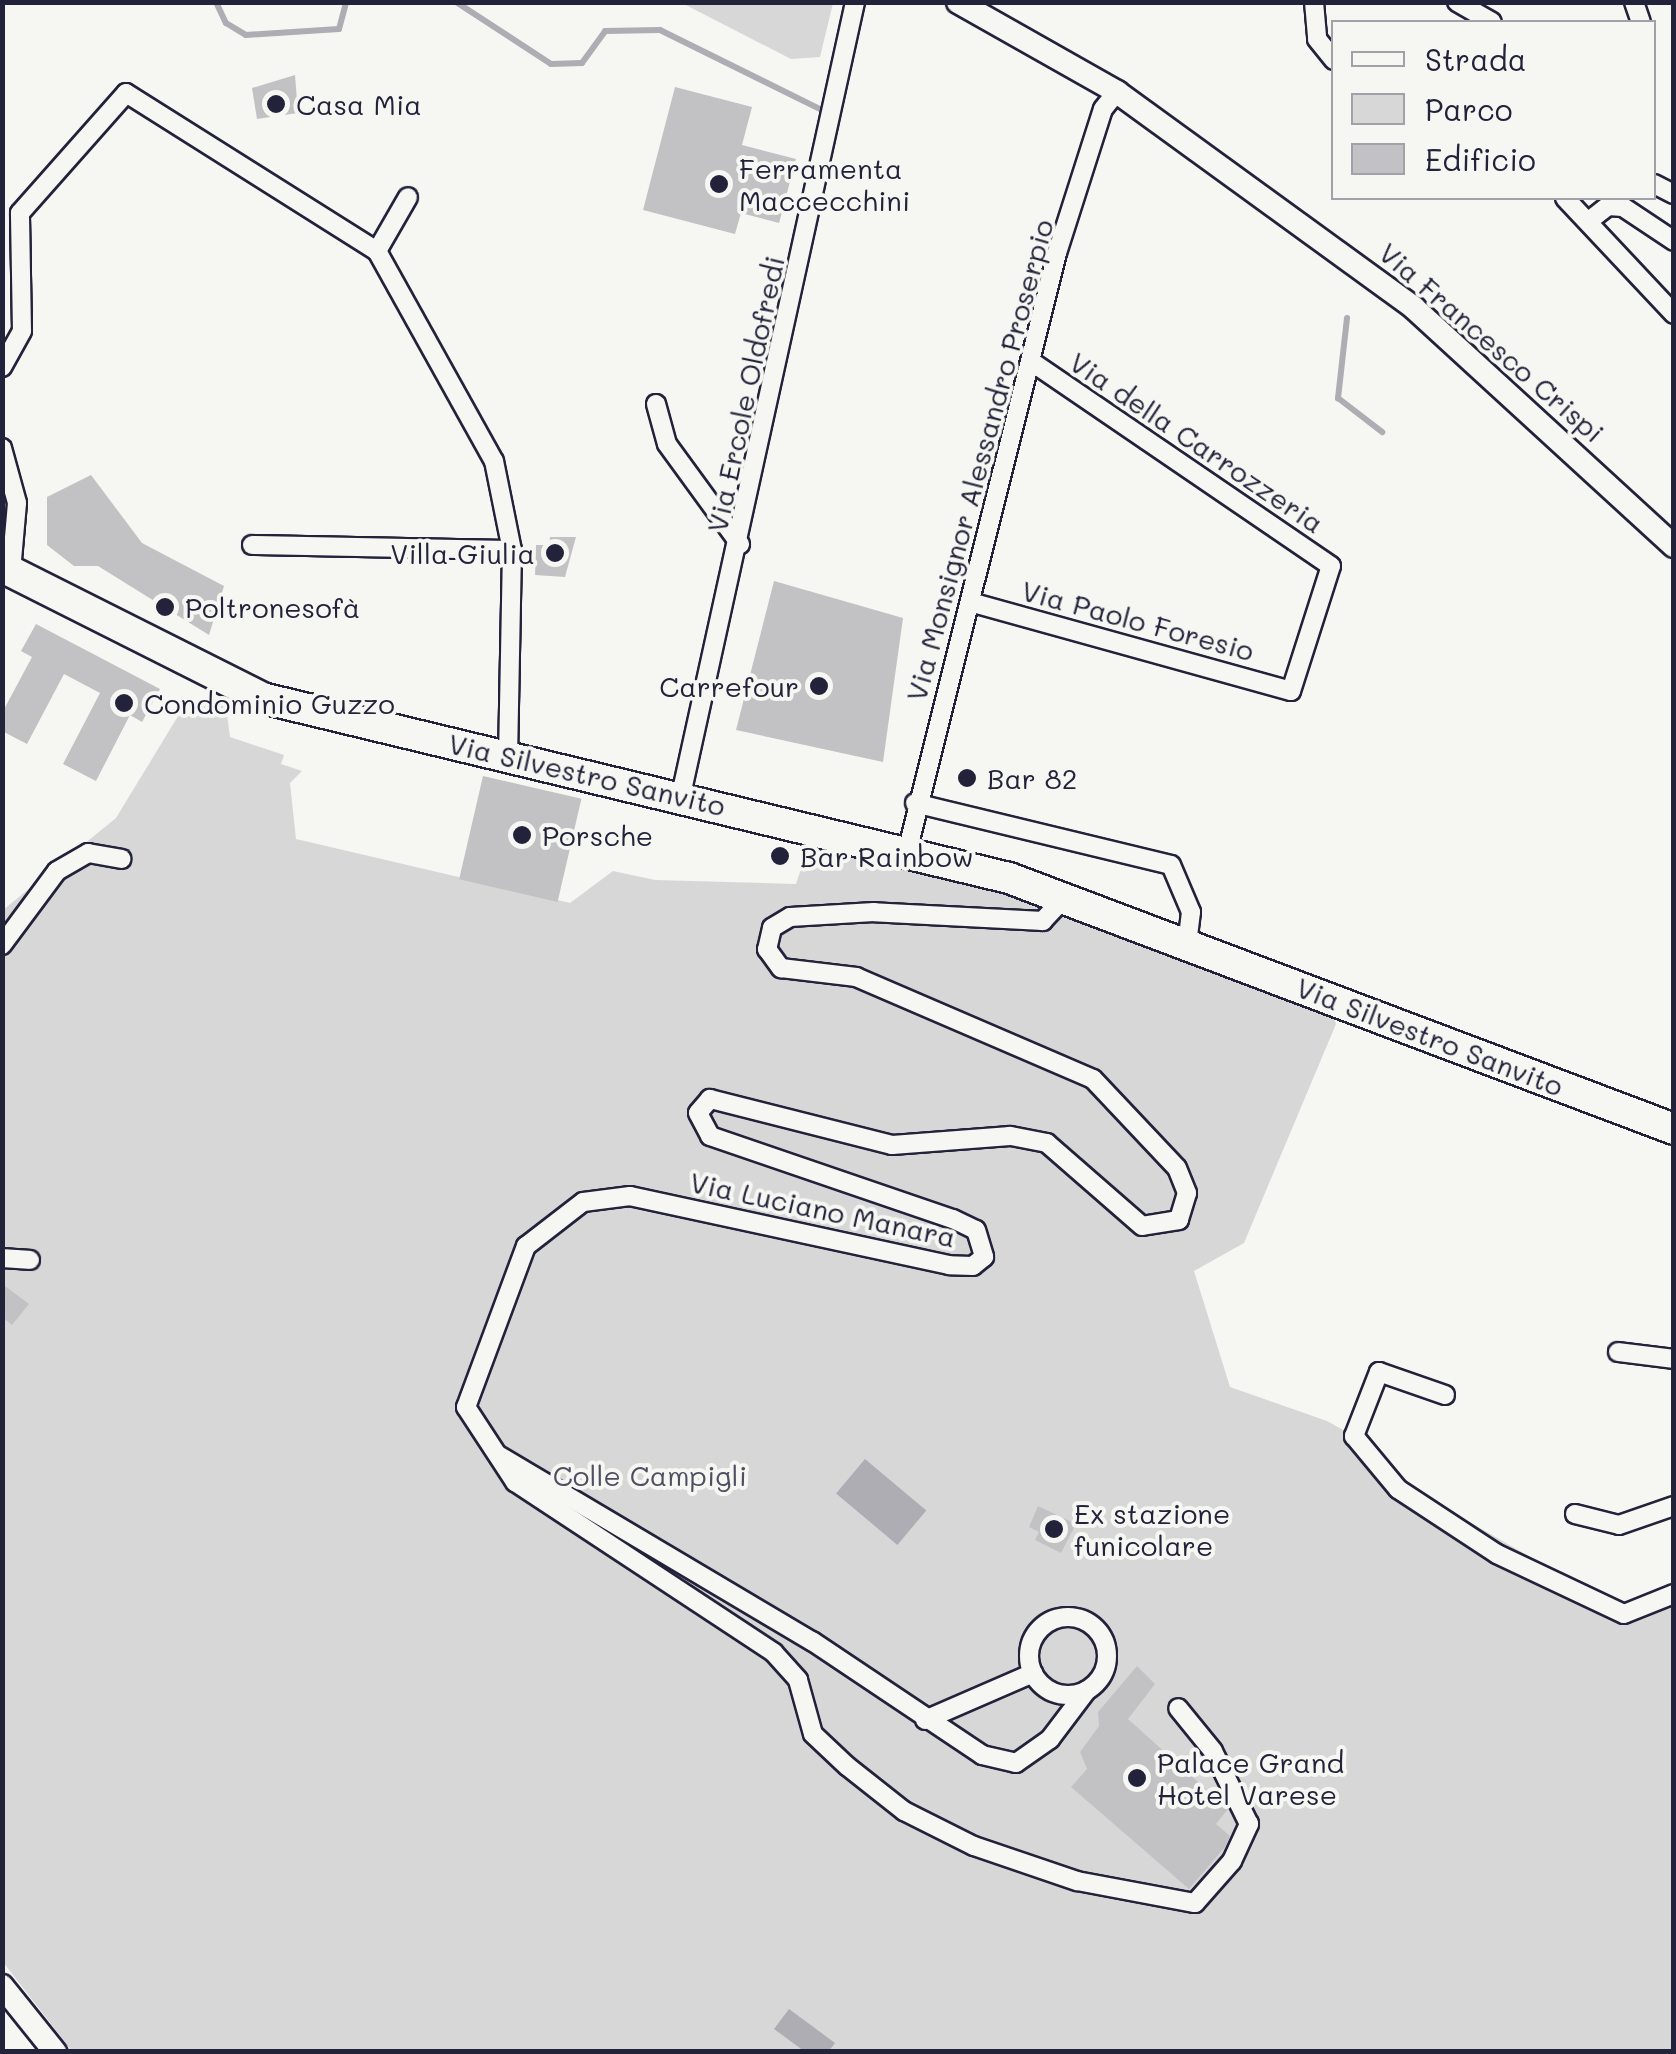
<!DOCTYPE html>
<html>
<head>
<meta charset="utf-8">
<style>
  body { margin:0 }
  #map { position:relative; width:1676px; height:2054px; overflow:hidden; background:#f6f6f2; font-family:Mali,sans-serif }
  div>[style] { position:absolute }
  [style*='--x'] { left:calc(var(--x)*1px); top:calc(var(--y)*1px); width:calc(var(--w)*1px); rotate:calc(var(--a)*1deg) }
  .green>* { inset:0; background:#d7d7d7 }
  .water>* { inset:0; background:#adadb3; transform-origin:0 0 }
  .stream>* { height:6px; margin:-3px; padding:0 3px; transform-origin:3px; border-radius:3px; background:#adadb3 }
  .building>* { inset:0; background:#c2c2c4; transform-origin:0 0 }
  .roads { filter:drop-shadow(2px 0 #22223b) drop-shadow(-2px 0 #22223b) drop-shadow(0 2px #22223b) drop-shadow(0 -2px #22223b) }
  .minor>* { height:18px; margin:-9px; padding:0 9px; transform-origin:9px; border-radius:9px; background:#f6f6f2 }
  .minor>.ring { margin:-9px; padding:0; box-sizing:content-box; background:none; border:18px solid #f6f6f2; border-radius:50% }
  .tertiary>* { height:22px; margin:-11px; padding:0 11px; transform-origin:11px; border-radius:11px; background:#f6f6f2 }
  .primary>* { height:30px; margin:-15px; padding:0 15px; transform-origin:15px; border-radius:15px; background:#f6f6f2 }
  .dots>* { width:28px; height:28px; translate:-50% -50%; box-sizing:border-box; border:5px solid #f6f6f2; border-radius:50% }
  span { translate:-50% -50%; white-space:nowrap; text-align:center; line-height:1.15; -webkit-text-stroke:8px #f6f6f2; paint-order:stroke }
  .poi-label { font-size:28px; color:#22223b }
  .left { translate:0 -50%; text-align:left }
  .right { translate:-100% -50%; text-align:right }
  .street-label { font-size:28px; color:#22223b }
  .park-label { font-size:28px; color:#4f4f62 }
  .frame { position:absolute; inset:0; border:5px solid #22223b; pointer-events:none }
  .legend { position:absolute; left:1331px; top:20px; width:325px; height:180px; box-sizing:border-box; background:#f6f6f2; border:2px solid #a1a1a9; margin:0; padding:12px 18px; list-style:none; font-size:30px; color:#22223b }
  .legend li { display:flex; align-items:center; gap:20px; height:50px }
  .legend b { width:50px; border:2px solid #a1a1a9 }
</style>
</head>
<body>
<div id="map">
  <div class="green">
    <i style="clip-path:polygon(682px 3px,833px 2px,833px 3px,820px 57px,791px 59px)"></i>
    <i style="clip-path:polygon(204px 699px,226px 707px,230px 737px,284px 755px,281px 764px,302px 771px,290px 783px,296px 839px,570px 903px,613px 871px,655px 880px,796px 884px,810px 841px,983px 876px,1331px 1011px,1336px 1024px,1244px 1243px,1194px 1271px,1230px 1387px,1327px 1421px,1361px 1440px,1402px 1483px,1622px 1610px,1673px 1590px,1673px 2051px,72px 2051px,3px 1962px,3px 910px,116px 818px,186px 703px)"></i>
  </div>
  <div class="water">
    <i style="left:865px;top:1459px;width:80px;height:45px;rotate:40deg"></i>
    <i style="clip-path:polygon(789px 2009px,835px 2043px,829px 2051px,804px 2051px,774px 2029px)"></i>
  </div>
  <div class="stream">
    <i style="--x:216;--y:2;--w:23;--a:65"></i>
    <i style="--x:226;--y:23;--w:23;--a:31"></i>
    <i style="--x:246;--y:35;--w:93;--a:-3.7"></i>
    <i style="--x:339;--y:29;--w:28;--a:-75"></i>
    <i style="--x:456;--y:2;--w:113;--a:33.1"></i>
    <i style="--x:551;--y:64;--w:31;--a:-2"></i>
    <i style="--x:582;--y:63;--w:39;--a:-54"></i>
    <i style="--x:605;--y:31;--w:55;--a:-1"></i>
    <i style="--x:660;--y:30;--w:178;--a:26.3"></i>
    <i style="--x:1347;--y:318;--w:81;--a:96.4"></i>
    <i style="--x:1338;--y:398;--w:56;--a:37.7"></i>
  </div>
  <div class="building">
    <i style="clip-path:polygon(295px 75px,298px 113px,257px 119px,252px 88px)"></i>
    <i style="clip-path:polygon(675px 87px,752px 107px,742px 145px,796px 159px,779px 223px,741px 213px,735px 234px,643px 210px)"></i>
    <i style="clip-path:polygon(91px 475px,142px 543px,224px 586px,209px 635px,98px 566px,74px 566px,47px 545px,47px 497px)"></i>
    <i style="clip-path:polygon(550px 537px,576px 537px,565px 577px,535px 575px,536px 545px,549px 545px)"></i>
    <i style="clip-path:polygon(774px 581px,903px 618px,883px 762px,736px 730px)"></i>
    <i style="clip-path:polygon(36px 624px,160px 689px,142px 722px,130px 715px,96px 781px,63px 764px,100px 693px,64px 674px,27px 744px,2px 731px,2px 713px,32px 657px,21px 651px)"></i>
    <i style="left:483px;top:776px;width:101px;height:106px;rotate:13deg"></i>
    <i style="clip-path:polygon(2px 1284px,29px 1304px,12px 1325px,2px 1317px)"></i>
    <i style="clip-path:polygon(1038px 1506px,1076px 1524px,1061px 1553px,1035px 1540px,1039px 1532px,1029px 1527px)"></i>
    <i style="clip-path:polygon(1137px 1666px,1155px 1684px,1128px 1719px,1228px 1809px,1216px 1824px,1230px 1836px,1225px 1847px,1189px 1889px,1071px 1787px,1087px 1769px,1080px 1752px,1099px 1726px,1098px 1712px)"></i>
  </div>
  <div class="roads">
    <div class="minor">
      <i style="--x:1314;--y:2;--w:37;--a:85"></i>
      <i style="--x:1317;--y:39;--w:27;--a:51"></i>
      <i style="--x:1457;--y:2;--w:40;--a:29.7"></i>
      <i style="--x:1634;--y:2;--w:21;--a:71"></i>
      <i style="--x:1654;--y:184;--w:22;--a:27"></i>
      <i style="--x:1565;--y:198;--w:159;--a:46.8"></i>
      <i style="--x:1590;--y:220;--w:23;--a:-38"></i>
      <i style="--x:1608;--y:206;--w:15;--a:4"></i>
      <i style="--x:1623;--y:207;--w:61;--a:33.7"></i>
      <i style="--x:377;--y:251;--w:62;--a:-60.1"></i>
      <i style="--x:2;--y:367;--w:41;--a:-60.9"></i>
      <i style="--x:22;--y:331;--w:118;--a:-91"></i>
      <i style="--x:20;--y:213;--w:160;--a:-48.5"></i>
      <i style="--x:126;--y:93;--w:297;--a:32.2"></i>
      <i style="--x:377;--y:251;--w:240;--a:60.9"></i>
      <i style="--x:494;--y:461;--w:91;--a:78.6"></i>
      <i style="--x:512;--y:550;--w:205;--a:91.1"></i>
      <i style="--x:656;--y:404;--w:41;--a:74.6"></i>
      <i style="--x:667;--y:444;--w:124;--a:53.9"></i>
      <i style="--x:2;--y:448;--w:57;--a:74.7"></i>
      <i style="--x:17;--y:503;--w:69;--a:95"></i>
      <i style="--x:252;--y:545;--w:260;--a:1.1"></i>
      <i style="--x:970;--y:602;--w:333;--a:15.5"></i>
      <i style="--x:1291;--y:691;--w:131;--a:-72.3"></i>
      <i style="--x:1331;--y:566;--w:362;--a:-145.7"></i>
      <i style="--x:681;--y:795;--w:812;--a:-77.62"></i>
      <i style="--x:915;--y:803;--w:263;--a:13.6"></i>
      <i style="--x:1171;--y:865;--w:51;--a:66.9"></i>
      <i style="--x:1191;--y:912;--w:33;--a:97"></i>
      <i style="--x:908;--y:848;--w:613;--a:-75.94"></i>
      <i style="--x:1057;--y:253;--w:151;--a:-72.3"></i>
      <i style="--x:1103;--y:109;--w:22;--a:-51"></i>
      <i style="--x:1065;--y:897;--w:33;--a:133"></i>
      <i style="--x:1043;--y:921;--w:169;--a:-177"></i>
      <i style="--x:874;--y:912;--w:84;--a:176.6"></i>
      <i style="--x:790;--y:917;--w:21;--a:149"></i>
      <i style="--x:772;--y:928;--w:22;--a:103"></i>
      <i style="--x:767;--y:949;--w:24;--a:54"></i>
      <i style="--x:781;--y:968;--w:76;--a:6.8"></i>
      <i style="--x:856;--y:977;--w:258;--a:23.3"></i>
      <i style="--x:1093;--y:1079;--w:122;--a:46.7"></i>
      <i style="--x:1177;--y:1168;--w:27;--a:68"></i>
      <i style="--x:1187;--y:1193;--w:28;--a:107"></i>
      <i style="--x:1179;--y:1220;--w:37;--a:171"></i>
      <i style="--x:1142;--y:1226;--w:126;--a:-138.9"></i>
      <i style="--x:1047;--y:1143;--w:38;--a:-169"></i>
      <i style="--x:1010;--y:1136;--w:118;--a:175.6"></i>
      <i style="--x:892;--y:1145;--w:188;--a:-165.8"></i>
      <i style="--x:710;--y:1099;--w:18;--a:131"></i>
      <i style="--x:698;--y:1113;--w:26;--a:62"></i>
      <i style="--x:710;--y:1136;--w:257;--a:18.9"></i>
      <i style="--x:953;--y:1219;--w:25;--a:26"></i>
      <i style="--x:976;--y:1230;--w:28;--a:73"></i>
      <i style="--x:984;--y:1257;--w:14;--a:141"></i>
      <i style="--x:973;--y:1266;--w:24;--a:-178"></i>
      <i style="--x:949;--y:1265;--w:326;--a:-167.8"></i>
      <i style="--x:630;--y:1196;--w:47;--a:172.7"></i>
      <i style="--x:583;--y:1202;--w:72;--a:142.3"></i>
      <i style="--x:526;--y:1246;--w:172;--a:110.4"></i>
      <i style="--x:466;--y:1407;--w:90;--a:56.8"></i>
      <i style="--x:515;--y:1482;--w:310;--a:33.4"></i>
      <i style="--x:774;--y:1653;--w:36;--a:48"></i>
      <i style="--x:798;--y:1680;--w:56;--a:74.5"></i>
      <i style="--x:813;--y:1734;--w:47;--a:43.3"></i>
      <i style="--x:847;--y:1766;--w:73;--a:38.3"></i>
      <i style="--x:904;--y:1811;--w:78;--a:26.6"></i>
      <i style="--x:974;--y:1846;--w:109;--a:18.8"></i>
      <i style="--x:1077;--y:1881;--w:120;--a:10.6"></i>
      <i style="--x:1195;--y:1903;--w:56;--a:-48.6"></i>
      <i style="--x:1232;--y:1861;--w:41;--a:-65.3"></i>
      <i style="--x:1249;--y:1824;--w:81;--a:-116.3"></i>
      <i style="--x:1213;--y:1751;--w:55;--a:-129.1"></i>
      <i style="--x:2;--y:945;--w:92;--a:-53.4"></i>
      <i style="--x:57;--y:871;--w:36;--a:-30"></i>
      <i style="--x:88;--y:853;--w:34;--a:10"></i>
      <i style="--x:2;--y:1258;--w:28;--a:4"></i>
      <i style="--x:1618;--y:1352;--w:56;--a:7.1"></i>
      <i style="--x:1445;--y:1395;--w:70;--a:-160.8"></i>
      <i style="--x:1379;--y:1372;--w:69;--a:111.3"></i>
      <i style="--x:1354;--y:1436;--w:69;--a:50.3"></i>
      <i style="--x:1398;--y:1489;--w:118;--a:33.3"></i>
      <i style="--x:1497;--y:1554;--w:140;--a:25.3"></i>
      <i style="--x:1624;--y:1614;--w:54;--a:-21.8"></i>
      <i style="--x:500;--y:1456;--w:363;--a:30.7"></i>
      <i style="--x:812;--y:1641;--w:205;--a:33.8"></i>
      <i style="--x:982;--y:1755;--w:35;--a:13"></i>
      <i style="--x:1016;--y:1763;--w:42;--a:-35.2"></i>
      <i style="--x:1050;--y:1739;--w:61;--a:-52.9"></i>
      <i style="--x:1575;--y:1514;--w:45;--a:14"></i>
      <i style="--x:1619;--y:1525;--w:58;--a:-19.1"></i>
      <i class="ring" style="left:1029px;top:1617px;width:60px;height:60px"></i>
      <i style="--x:925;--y:1720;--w:118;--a:-23.5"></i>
    </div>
    <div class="tertiary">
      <i style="--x:958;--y:2;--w:183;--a:29.5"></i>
      <i style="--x:1117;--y:92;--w:367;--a:36"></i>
      <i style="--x:1414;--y:308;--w:352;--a:42.5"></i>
      <i style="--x:2;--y:1986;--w:85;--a:51.2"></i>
    </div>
    <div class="primary">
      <i style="--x:2;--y:567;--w:291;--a:26.7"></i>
      <i style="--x:262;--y:698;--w:768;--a:13.55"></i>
      <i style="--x:1009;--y:878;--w:711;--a:20.68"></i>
    </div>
  </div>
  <div class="dots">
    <i style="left:276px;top:104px;background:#22223b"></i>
    <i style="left:719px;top:184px;background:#22223b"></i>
    <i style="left:555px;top:553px;background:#22223b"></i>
    <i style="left:165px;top:607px;background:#22223b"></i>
    <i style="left:819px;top:686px;background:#22223b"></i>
    <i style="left:124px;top:703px;background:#22223b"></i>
    <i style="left:967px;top:778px;background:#22223b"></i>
    <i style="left:522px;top:835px;background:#22223b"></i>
    <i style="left:780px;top:856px;background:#22223b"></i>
    <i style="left:1054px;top:1529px;background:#22223b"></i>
    <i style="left:1137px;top:1778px;background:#22223b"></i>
  </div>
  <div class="poi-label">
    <span class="left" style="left:296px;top:104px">Casa Mia</span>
    <span class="left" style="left:739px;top:184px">Ferramenta<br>Maccecchini</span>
    <span class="right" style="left:535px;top:553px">Villa Giulia</span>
    <span class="left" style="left:185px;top:607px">Poltronesofà</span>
    <span class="right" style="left:799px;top:686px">Carrefour</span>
    <span class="left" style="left:144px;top:703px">Condominio Guzzo</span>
    <span class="left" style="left:987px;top:778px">Bar 82</span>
    <span class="left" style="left:542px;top:835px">Porsche</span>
    <span class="left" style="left:800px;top:856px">Bar Rainbow</span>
    <span class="left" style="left:1074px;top:1529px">Ex stazione<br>funicolare</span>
    <span class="left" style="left:1157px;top:1778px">Palace Grand<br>Hotel Varese</span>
  </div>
  <div class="street-label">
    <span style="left:1492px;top:342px;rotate:41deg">Via Francesco Crispi</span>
    <span style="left:745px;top:394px;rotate:-78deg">Via Ercole Oldofredi</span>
    <span style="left:1197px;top:442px;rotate:34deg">Via della Carrozzeria</span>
    <span style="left:979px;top:460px;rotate:-75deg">Via Monsignor Alessandro Proserpio</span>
    <span style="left:1138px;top:620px;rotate:15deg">Via Paolo Foresio</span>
    <span style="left:587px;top:774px;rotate:13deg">Via Silvestro Sanvito</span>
    <span style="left:1430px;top:1036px;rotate:21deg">Via Silvestro Sanvito</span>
    <span style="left:823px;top:1209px;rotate:12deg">Via Luciano Manara</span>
  </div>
  <div class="park-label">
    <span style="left:650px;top:1475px">Colle Campigli</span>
  </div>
  <div class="frame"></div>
  <ul class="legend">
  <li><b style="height:12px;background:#f6f6f2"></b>Strada</li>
  <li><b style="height:28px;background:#d7d7d7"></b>Parco</li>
  <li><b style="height:28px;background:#c2c2c4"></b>Edificio</li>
  </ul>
</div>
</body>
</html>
